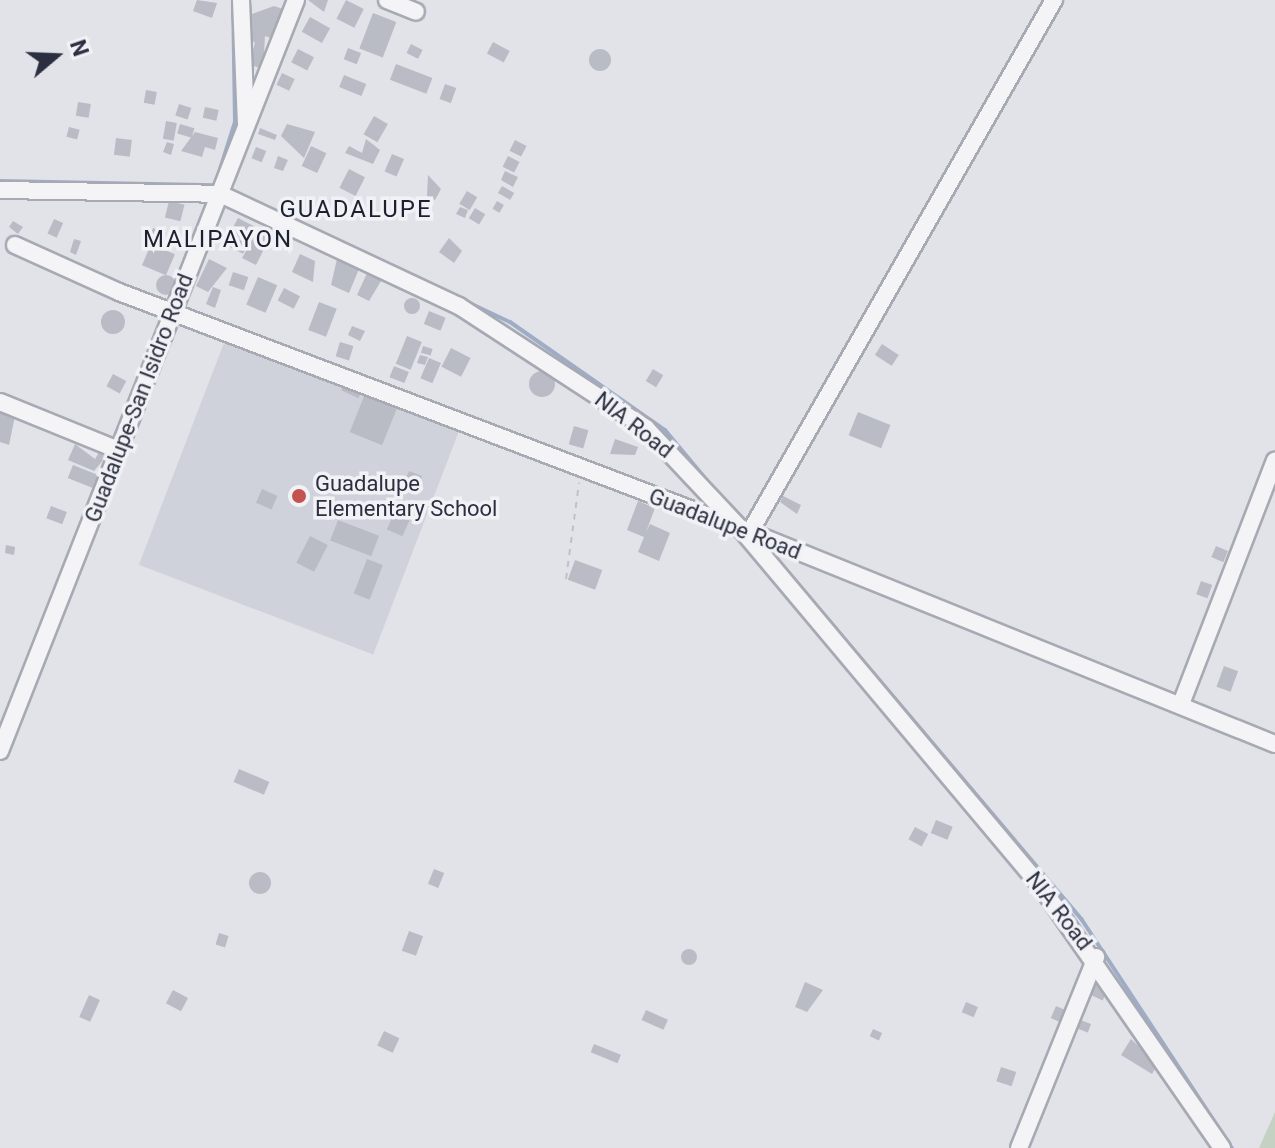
<!DOCTYPE html>
<html>
<head>
<meta charset="utf-8">
<style>
  body { margin:0 }
  #map { position:relative; width:1275px; height:1148px; overflow:hidden; background:#e1e3e9; font-family:Roboto,sans-serif }
  div>[style] { position:absolute }
  [style*='--x'] { left:calc(var(--x)*1px); top:calc(var(--y)*1px); width:calc(var(--w)*1px); rotate:calc(var(--a)*1deg) }
  .built>* { inset:0; background:#d0d2db; transform-origin:0 0 }
  .green>* { inset:0; background:#c5d2c3 }
  .stream>* { height:4px; margin:-2px; padding:0 2px; transform-origin:2px; border-radius:2px; background:#9facc6 }
  .building>* { inset:0; background:#b9bcc5; transform-origin:0 0 }
  .round { border-radius:50% }
  .path>* { height:2px; margin-top:-1px; transform-origin:0; background:repeating-linear-gradient(90deg,#c0c1c7 0 6px,transparent 0 12px) }
  .roads { filter:drop-shadow(2px 0 #a7a9b3) drop-shadow(-2px 0 #a7a9b3) drop-shadow(0 2px #a7a9b3) drop-shadow(0 -2px #a7a9b3) }
  .minor>* { height:16px; margin:-8px; padding:0 8px; transform-origin:8px; border-radius:8px; background:#f4f4f7 }
  .dots>* { width:22px; height:22px; translate:-50% -50%; box-sizing:border-box; border:4px solid #f1f2f6; border-radius:50% }
  span { translate:-50% -50%; white-space:nowrap; text-align:center; line-height:1.15; -webkit-text-stroke:7px #f1f2f6; paint-order:stroke }
  .street-label { font-size:22px; color:#2b2f3f }
  .poi-label { font-size:22px; color:#2b2f3f }
  .left { translate:0 -50%; text-align:left }
  .neighbourhood-label { font-size:24px; color:#1d2030; letter-spacing:2px }
  .north { position:absolute; left:16px; top:16px; width:80px; height:80px; -webkit-text-stroke:6px #f1f2f6; paint-order:stroke; rotate:71deg; font-size:22px; font-weight:700; line-height:32px; text-align:center; color:#2b2f3f }
  .north::after { content:''; display:block; margin:auto; width:28px; height:36px; background:#2b2f3f; clip-path:polygon(50% 0,100% 100%,50% 72%,0 100%) }
</style>
</head>
<body>
<div id="map">
  <div class="built">
    <i style="left:227px;top:335px;width:251px;height:246px;rotate:21deg"></i>
  </div>
  <div class="green">
    <i style="clip-path:polygon(1275px 1112px,1275px 1148px,1259px 1148px)"></i>
  </div>
  <div class="stream">
    <i style="--x:0;--y:181;--w:215;--a:1.1"></i>
    <i style="--x:215;--y:185;--w:66;--a:-72.4"></i>
    <i style="--x:235;--y:122;--w:121;--a:-90.9"></i>
    <i style="--x:242;--y:196;--w:296;--a:25.2"></i>
    <i style="--x:510;--y:322;--w:189;--a:34.9"></i>
    <i style="--x:665;--y:430;--w:78;--a:50.2"></i>
    <i style="--x:772;--y:553;--w:480;--a:49.8"></i>
    <i style="--x:1082;--y:920;--w:273;--a:56.7"></i>
  </div>
  <div class="building">
    <i style="clip-path:polygon(197px 0,217px 3px,212px 18px,193px 11px)"></i>
    <i style="clip-path:polygon(308px 0,328px 0,324px 12px)"></i>
    <i style="left:346px;top:0;width:20px;height:21px;rotate:27deg"></i>
    <i style="clip-path:polygon(274px 6px,286px 10px,276px 40px,265px 36px,263px 69px,248px 64px,255px 43px,247px 36px,252px 14px)"></i>
    <i style="left:373px;top:13px;width:25px;height:38px;rotate:21deg"></i>
    <i style="left:310px;top:17px;width:23px;height:17px;rotate:29deg"></i>
    <i style="left:493px;top:42px;width:19px;height:13px;rotate:28deg"></i>
    <i style="left:411px;top:44px;width:13px;height:10px;rotate:27deg"></i>
    <i style="left:348px;top:48px;width:14px;height:12px;rotate:21deg"></i>
    <i class="round" style="left:589px;top:49px;width:22px;height:22px"></i>
    <i style="left:298px;top:49px;width:18px;height:15px;rotate:27deg"></i>
    <i style="left:396px;top:64px;width:39px;height:17px;rotate:21deg"></i>
    <i style="left:282px;top:73px;width:14px;height:13px;rotate:25deg"></i>
    <i style="left:344px;top:75px;width:24px;height:13px;rotate:22deg"></i>
    <i style="left:445px;top:84px;width:12px;height:16px;rotate:20deg"></i>
    <i style="left:146px;top:90px;width:11px;height:13px;rotate:10deg"></i>
    <i style="left:78px;top:102px;width:13px;height:14px;rotate:9deg"></i>
    <i style="left:179px;top:104px;width:13px;height:12px;rotate:18deg"></i>
    <i style="left:205px;top:107px;width:14px;height:11px;rotate:12deg"></i>
    <i style="left:374px;top:116px;width:16px;height:21px;rotate:30deg"></i>
    <i style="left:166px;top:121px;width:11px;height:18px;rotate:10deg"></i>
    <i style="left:180px;top:124px;width:15px;height:10px;rotate:16deg"></i>
    <i style="clip-path:polygon(287px 124px,315px 132px,304px 158px,281px 136px)"></i>
    <i style="left:69px;top:127px;width:11px;height:10px;rotate:15deg"></i>
    <i style="clip-path:polygon(260px 128px,277px 135px,275px 140px,258px 134px)"></i>
    <i style="clip-path:polygon(195px 132px,218px 138px,215px 150px,205px 147px,202px 157px,181px 151px)"></i>
    <i style="left:116px;top:138px;width:16px;height:17px;rotate:7deg"></i>
    <i style="clip-path:polygon(366px 139px,380px 150px,373px 164px,345px 153px,349px 146px,362px 153px)"></i>
    <i style="left:515px;top:140px;width:13px;height:12px;rotate:27deg"></i>
    <i style="clip-path:polygon(167px 142px,174px 144px,171px 155px,163px 152px)"></i>
    <i style="left:311px;top:146px;width:17px;height:22px;rotate:25deg"></i>
    <i style="left:256px;top:147px;width:11px;height:12px;rotate:22deg"></i>
    <i style="left:392px;top:154px;width:13px;height:19px;rotate:23deg"></i>
    <i style="clip-path:polygon(278px 156px,288px 160px,283px 171px,274px 168px)"></i>
    <i style="left:508px;top:156px;width:13px;height:12px;rotate:27deg"></i>
    <i style="left:349px;top:169px;width:18px;height:21px;rotate:27deg"></i>
    <i style="clip-path:polygon(505px 171px,518px 177px,513px 187px,501px 180px)"></i>
    <i style="clip-path:polygon(428px 175px,441px 189px,435px 200px,427px 196px)"></i>
    <i style="left:502px;top:186px;width:14px;height:8px;rotate:30deg"></i>
    <i style="left:467px;top:191px;width:12px;height:15px;rotate:31deg"></i>
    <i style="left:169px;top:201px;width:16px;height:17px;rotate:14deg"></i>
    <i style="left:497px;top:201px;width:8px;height:9px;rotate:30deg"></i>
    <i style="clip-path:polygon(460px 207px,468px 210px,465px 218px,456px 214px)"></i>
    <i style="left:475px;top:208px;width:12px;height:12px;rotate:31deg"></i>
    <i style="clip-path:polygon(238px 218px,271px 235px,256px 265px,242px 258px,250px 244px,230px 233px)"></i>
    <i style="left:54px;top:219px;width:10px;height:16px;rotate:24deg"></i>
    <i style="clip-path:polygon(13px 221px,23px 227px,18px 234px,9px 227px)"></i>
    <i style="left:153px;top:228px;width:14px;height:13px;rotate:21deg"></i>
    <i style="left:233px;top:236px;width:17px;height:11px;rotate:28deg"></i>
    <i style="clip-path:polygon(449px 238px,462px 251px,454px 263px,439px 252px)"></i>
    <i style="clip-path:polygon(74px 239px,81px 241px,76px 255px,70px 252px)"></i>
    <i style="left:151px;top:244px;width:26px;height:23px;rotate:23deg"></i>
    <i style="clip-path:polygon(300px 254px,315px 261px,313px 282px,292px 272px)"></i>
    <i style="clip-path:polygon(209px 259px,227px 268px,208px 292px,196px 286px)"></i>
    <i style="clip-path:polygon(337px 259px,359px 269px,349px 293px,331px 285px)"></i>
    <i style="clip-path:polygon(369px 269px,384px 276px,369px 301px,357px 295px)"></i>
    <i style="left:233px;top:272px;width:16px;height:14px;rotate:18deg"></i>
    <i class="round" style="left:156px;top:275px;width:20px;height:20px"></i>
    <i style="left:258px;top:277px;width:21px;height:30px;rotate:23deg"></i>
    <i style="clip-path:polygon(213px 287px,221px 290px,215px 308px,206px 304px)"></i>
    <i style="left:284px;top:288px;width:18px;height:14px;rotate:27deg"></i>
    <i class="round" style="left:404px;top:298px;width:16px;height:16px"></i>
    <i style="left:319px;top:302px;width:19px;height:30px;rotate:21deg"></i>
    <i class="round" style="left:101px;top:310px;width:24px;height:24px"></i>
    <i style="left:429px;top:311px;width:18px;height:14px;rotate:22deg"></i>
    <i style="clip-path:polygon(352px 326px,365px 331px,360px 341px,348px 335px)"></i>
    <i style="left:407px;top:336px;width:16px;height:30px;rotate:22deg"></i>
    <i style="left:340px;top:342px;width:14px;height:15px;rotate:17deg"></i>
    <i style="left:882px;top:344px;width:20px;height:13px;rotate:33deg"></i>
    <i style="left:423px;top:346px;width:10px;height:7px;rotate:17deg"></i>
    <i style="left:451px;top:348px;width:22px;height:21px;rotate:27deg"></i>
    <i style="clip-path:polygon(420px 355px,428px 357px,425px 365px,417px 363px)"></i>
    <i style="left:429px;top:358px;width:13px;height:22px;rotate:23deg"></i>
    <i style="left:394px;top:366px;width:16px;height:12px;rotate:22deg"></i>
    <i style="left:653px;top:369px;width:12px;height:14px;rotate:31deg"></i>
    <i class="round" style="left:529px;top:371px;width:26px;height:26px"></i>
    <i style="left:113px;top:374px;width:15px;height:14px;rotate:28deg"></i>
    <i style="left:345px;top:382px;width:19px;height:9px;rotate:25deg"></i>
    <i style="left:365px;top:394px;width:35px;height:41px;rotate:22deg"></i>
    <i style="clip-path:polygon(0 406px,16px 411px,9px 445px,0 442px)"></i>
    <i style="left:858px;top:412px;width:35px;height:25px;rotate:22deg"></i>
    <i style="left:574px;top:426px;width:15px;height:19px;rotate:16deg"></i>
    <i style="clip-path:polygon(615px 439px,638px 447px,635px 455px,610px 454px)"></i>
    <i style="clip-path:polygon(75px 444px,95px 459px,101px 449px,109px 453px,94px 471px,68px 460px)"></i>
    <i style="left:73px;top:465px;width:29px;height:14px;rotate:22deg"></i>
    <i style="left:409px;top:471px;width:14px;height:14px;rotate:21deg"></i>
    <i style="left:262px;top:489px;width:17px;height:15px;rotate:24deg"></i>
    <i style="clip-path:polygon(783px 496px,801px 505px,797px 514px,780px 502px)"></i>
    <i style="clip-path:polygon(638px 501px,655px 508px,646px 532px,650px 524px,670px 533px,659px 561px,638px 552px,644px 537px,627px 530px)"></i>
    <i style="left:399px;top:502px;width:17px;height:30px;rotate:24deg"></i>
    <i style="left:51px;top:506px;width:17px;height:13px;rotate:21deg"></i>
    <i style="left:338px;top:520px;width:44px;height:22px;rotate:21deg"></i>
    <i style="left:310px;top:536px;width:20px;height:30px;rotate:27deg"></i>
    <i style="clip-path:polygon(6px 545px,15px 547px,14px 555px,5px 553px)"></i>
    <i style="left:1216px;top:546px;width:13px;height:12px;rotate:23deg"></i>
    <i style="left:367px;top:559px;width:17px;height:37px;rotate:21deg"></i>
    <i style="left:575px;top:560px;width:29px;height:21px;rotate:20deg"></i>
    <i style="left:1201px;top:581px;width:12px;height:14px;rotate:20deg"></i>
    <i style="left:1224px;top:666px;width:15px;height:22px;rotate:20deg"></i>
    <i style="left:239px;top:769px;width:33px;height:14px;rotate:23deg"></i>
    <i style="left:936px;top:820px;width:18px;height:14px;rotate:22deg"></i>
    <i style="left:915px;top:827px;width:15px;height:14px;rotate:28deg"></i>
    <i style="left:434px;top:869px;width:11px;height:16px;rotate:22deg"></i>
    <i class="round" style="left:249px;top:872px;width:22px;height:22px"></i>
    <i style="left:409px;top:931px;width:15px;height:21px;rotate:20deg"></i>
    <i style="left:219px;top:933px;width:10px;height:12px;rotate:17deg"></i>
    <i class="round" style="left:681px;top:949px;width:16px;height:16px"></i>
    <i style="left:1090px;top:978px;width:21px;height:15px;rotate:25deg"></i>
    <i style="clip-path:polygon(805px 982px,823px 990px,807px 1012px,795px 1007px)"></i>
    <i style="left:173px;top:990px;width:17px;height:15px;rotate:28deg"></i>
    <i style="left:89px;top:995px;width:12px;height:24px;rotate:24deg"></i>
    <i style="left:966px;top:1002px;width:13px;height:11px;rotate:23deg"></i>
    <i style="left:1056px;top:1006px;width:10px;height:13px;rotate:24deg"></i>
    <i style="left:646px;top:1010px;width:24px;height:11px;rotate:24deg"></i>
    <i style="left:1078px;top:1019px;width:14px;height:9px;rotate:21deg"></i>
    <i style="left:873px;top:1029px;width:10px;height:8px;rotate:24deg"></i>
    <i style="left:384px;top:1031px;width:17px;height:16px;rotate:25deg"></i>
    <i style="clip-path:polygon(1131px 1039px,1158px 1064px,1152px 1074px,1121px 1055px)"></i>
    <i style="left:594px;top:1044px;width:29px;height:9px;rotate:22deg"></i>
    <i style="left:1001px;top:1067px;width:16px;height:15px;rotate:18deg"></i>
  </div>
  <div class="path">
    <i style="--x:566;--y:579;--w:97;--a:-82.3"></i>
  </div>
  <div class="roads">
    <div class="minor">
      <i style="--x:241;--y:0;--w:123;--a:87.7"></i>
      <i style="--x:387;--y:0;--w:31;--a:22"></i>
      <i style="--x:0;--y:190;--w:220;--a:1"></i>
      <i style="--x:220;--y:194;--w:264;--a:25.1"></i>
      <i style="--x:459;--y:306;--w:223;--a:33.1"></i>
      <i style="--x:646;--y:428;--w:137;--a:46.8"></i>
      <i style="--x:740;--y:528;--w:466;--a:50"></i>
      <i style="--x:1040;--y:885;--w:320;--a:55.3"></i>
      <i style="--x:15;--y:245;--w:114;--a:24.3"></i>
      <i style="--x:119;--y:292;--w:664;--a:20.81"></i>
      <i style="--x:740;--y:528;--w:577;--a:21.99"></i>
      <i style="--x:0;--y:402;--w:127;--a:22.1"></i>
      <i style="--x:750;--y:532;--w:613;--a:-60.26"></i>
      <i style="--x:1181;--y:704;--w:261;--a:-68.9"></i>
      <i style="--x:0;--y:751;--w:807;--a:-68.49"></i>
      <i style="--x:1019;--y:1148;--w:206;--a:-68"></i>
    </div>
  </div>
  <div class="dots">
    <i style="left:299px;top:496px;background:#c35351"></i>
  </div>
  <div class="street-label">
    <span style="left:139px;top:398px;rotate:-69deg">Guadalupe-San Isidro Road</span>
    <span style="left:634px;top:425px;rotate:38deg">NIA Road</span>
    <span style="left:725px;top:524px;rotate:21deg">Guadalupe Road</span>
    <span style="left:1059px;top:911px;rotate:52deg">NIA Road</span>
  </div>
  <div class="poi-label">
    <span class="left" style="left:315px;top:496px">Guadalupe<br>Elementary School</span>
  </div>
  <div class="neighbourhood-label">
    <span style="left:356px;top:210px">GUADALUPE</span>
    <span style="left:218px;top:240px">MALIPAYON</span>
  </div>
  <div class="north">N</div>
</div>
</body>
</html>
